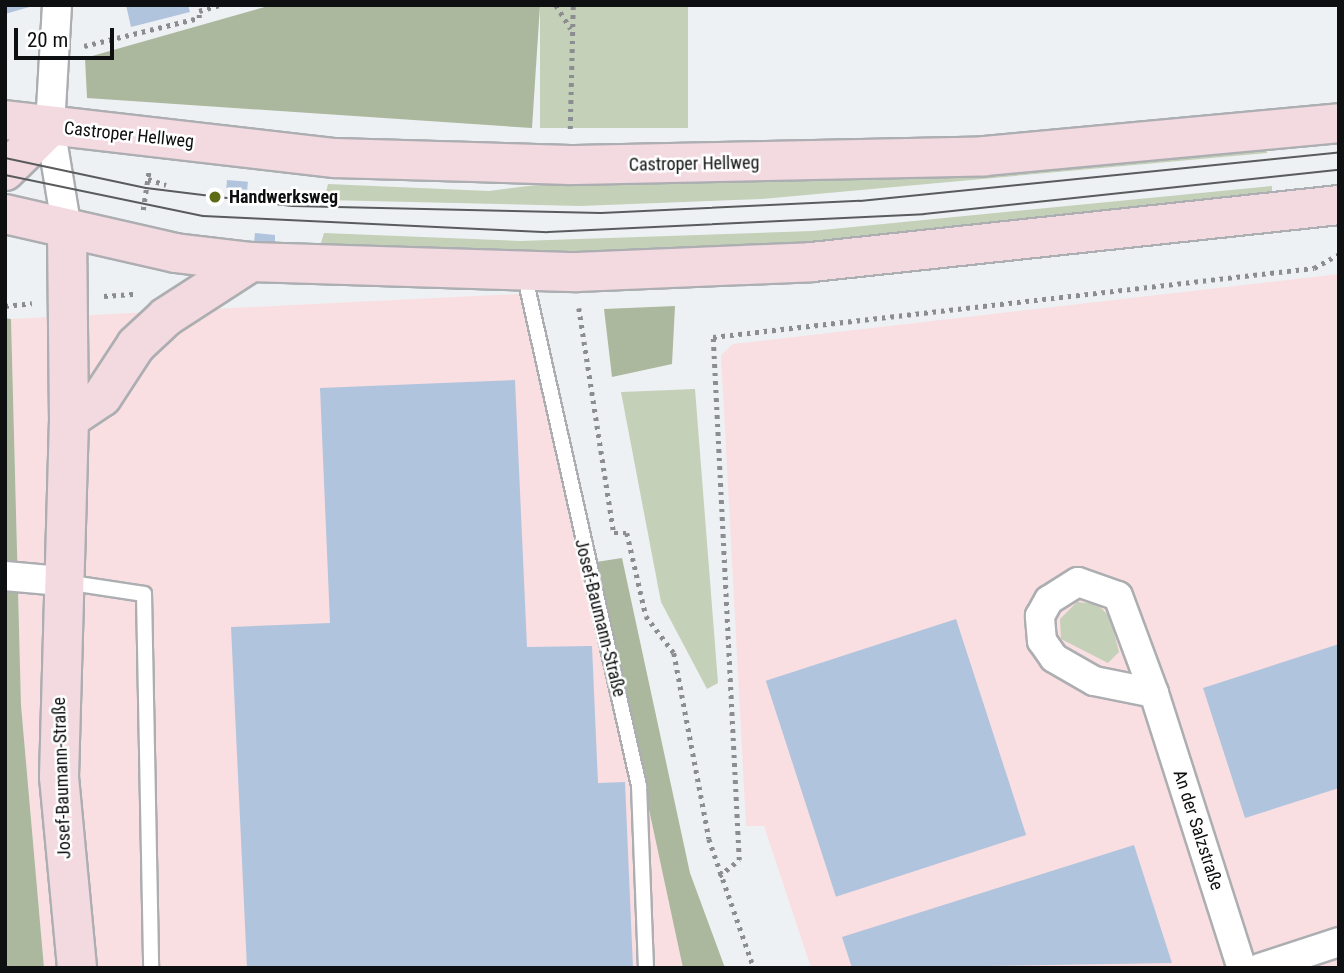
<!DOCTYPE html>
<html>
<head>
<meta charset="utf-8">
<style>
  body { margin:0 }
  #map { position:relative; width:1344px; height:973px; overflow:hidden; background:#eef1f4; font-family:"Roboto Condensed",sans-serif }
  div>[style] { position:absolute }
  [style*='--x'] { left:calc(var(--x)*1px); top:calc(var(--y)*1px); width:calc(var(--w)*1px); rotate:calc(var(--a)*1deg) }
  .industrial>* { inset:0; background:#fadfe2 }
  .green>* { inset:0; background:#c4d0b8; transform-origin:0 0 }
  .forest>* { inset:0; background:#abb89d }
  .building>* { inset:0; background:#b1c4dd; transform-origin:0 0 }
  .path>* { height:4.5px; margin-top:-2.25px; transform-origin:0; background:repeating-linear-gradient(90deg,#8b8d90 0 3.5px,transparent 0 8.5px) }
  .roads { filter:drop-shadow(2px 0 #acaeb1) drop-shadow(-2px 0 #acaeb1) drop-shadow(0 2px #acaeb1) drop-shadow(0 -2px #acaeb1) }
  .lane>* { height:14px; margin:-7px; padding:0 7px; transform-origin:7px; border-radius:7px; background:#fff }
  .street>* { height:28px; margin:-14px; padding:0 14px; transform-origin:14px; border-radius:14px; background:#fff }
  .secondary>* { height:38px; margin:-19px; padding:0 19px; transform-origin:19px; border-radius:19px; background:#f3dae1 }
  .tram>* { height:2px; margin:-1px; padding:0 1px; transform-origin:1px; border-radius:1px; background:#595b5c }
  .dots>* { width:19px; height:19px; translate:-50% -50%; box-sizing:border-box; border:4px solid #fff; border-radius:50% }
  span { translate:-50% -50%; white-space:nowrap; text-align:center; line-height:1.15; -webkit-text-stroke:5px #fff; paint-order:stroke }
  .street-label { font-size:18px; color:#0e0f10 }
  .poi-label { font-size:18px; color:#0e0f10; font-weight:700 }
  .left { translate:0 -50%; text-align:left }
  .frame { position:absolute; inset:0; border:7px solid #0e0f10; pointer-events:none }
  .scale { position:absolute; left:14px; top:28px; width:100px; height:32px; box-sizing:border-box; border:4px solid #0e0f10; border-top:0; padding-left:9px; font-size:21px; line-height:24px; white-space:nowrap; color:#0e0f10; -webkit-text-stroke:5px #fff; paint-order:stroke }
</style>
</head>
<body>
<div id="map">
  <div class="industrial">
    <i style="clip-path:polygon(1339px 274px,1339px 968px,811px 968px,764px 826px,746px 826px,721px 355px,733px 344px)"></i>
    <i style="clip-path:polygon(536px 293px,627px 686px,683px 968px,44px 968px,21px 705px,11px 319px)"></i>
  </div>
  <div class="green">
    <i style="left:540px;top:5px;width:148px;height:123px"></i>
    <i style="clip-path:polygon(1266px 142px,1267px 153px,761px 199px,580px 206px,324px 200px,328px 184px,489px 191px,575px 180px)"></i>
    <i style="clip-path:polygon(1272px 186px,1272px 197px,768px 246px,538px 254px,320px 246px,324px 233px,520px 241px,812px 231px)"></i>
    <i style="clip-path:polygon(695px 389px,718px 683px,707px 689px,661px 602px,621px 392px)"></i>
    <i style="clip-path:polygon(1077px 602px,1097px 604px,1110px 617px,1119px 652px,1108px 663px,1061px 639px,1060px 619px)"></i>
  </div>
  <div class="forest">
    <i style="clip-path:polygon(272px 5px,540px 5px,532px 128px,87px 98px,85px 58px)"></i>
    <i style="clip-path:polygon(675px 306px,672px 364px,612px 377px,604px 309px)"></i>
    <i style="clip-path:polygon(5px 318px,11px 319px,21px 705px,44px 968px,5px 968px)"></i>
    <i style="clip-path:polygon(622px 558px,690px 873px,725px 968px,683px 968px,596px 562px)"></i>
  </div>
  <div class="building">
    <i style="clip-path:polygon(5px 5px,33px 5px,33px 6px,5px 14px)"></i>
    <i style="clip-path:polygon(126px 5px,188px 5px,190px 12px,131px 27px)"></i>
    <i style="left:227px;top:180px;width:21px;height:8px;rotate:5deg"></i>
    <i style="clip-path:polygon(255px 233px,275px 235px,275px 243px,254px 242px)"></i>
    <i style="clip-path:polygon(515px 380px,527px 647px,592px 646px,598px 783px,625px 782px,633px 968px,247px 968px,231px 627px,330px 623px,320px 388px)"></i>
    <i style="left:956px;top:619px;width:227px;height:200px;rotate:72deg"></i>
    <i style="clip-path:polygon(1339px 644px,1339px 788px,1245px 818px,1203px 688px)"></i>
    <i style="clip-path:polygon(1134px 845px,1172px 963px,852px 968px,842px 937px)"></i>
  </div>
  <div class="path">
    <i style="--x:556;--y:5;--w:28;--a:58"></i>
    <i style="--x:84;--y:46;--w:118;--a:-13.7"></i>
    <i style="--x:199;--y:18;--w:7;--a:-90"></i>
    <i style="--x:199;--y:11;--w:22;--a:-16"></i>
    <i style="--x:570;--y:129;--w:124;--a:-88.6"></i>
    <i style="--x:148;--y:179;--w:19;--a:18"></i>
    <i style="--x:143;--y:210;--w:40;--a:-81.5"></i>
    <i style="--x:104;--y:296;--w:32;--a:-4"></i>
    <i style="--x:5;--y:306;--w:27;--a:-6"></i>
    <i style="--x:579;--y:308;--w:228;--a:81.2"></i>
    <i style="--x:614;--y:533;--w:13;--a:0"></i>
    <i style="--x:627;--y:533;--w:85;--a:77.1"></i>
    <i style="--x:646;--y:616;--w:46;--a:52.9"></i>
    <i style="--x:674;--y:653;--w:189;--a:79.3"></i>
    <i style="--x:709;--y:839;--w:137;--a:70.8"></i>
    <i style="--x:719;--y:876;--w:26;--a:-39"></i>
    <i style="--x:739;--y:860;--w:524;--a:-92.85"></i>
    <i style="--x:713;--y:337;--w:605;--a:-6.55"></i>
    <i style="--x:1314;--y:268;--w:29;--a:-29"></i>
  </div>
  <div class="roads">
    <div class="lane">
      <i style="--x:524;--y:273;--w:526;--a:77.36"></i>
      <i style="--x:639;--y:786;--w:182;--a:87.8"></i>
      <i style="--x:65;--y:582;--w:80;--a:8.6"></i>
      <i style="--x:144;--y:594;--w:374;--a:88.9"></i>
    </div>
    <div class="street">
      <i style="--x:57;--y:5;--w:122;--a:93.3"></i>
      <i style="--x:50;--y:127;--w:104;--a:80.6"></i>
      <i style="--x:5;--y:576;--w:56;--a:5.1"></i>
      <i style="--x:1154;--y:693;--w:61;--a:-168.7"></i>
      <i style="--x:1094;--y:681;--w:46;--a:-150.1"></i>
      <i style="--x:1054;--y:658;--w:21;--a:-125"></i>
      <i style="--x:1042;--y:641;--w:25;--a:-95"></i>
      <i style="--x:1040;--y:616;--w:18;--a:-61"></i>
      <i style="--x:1049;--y:600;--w:34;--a:-32"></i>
      <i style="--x:1078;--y:582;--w:42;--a:19.3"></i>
      <i style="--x:1118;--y:596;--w:103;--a:69.6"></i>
      <i style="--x:1154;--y:693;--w:289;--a:72.3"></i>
      <i style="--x:1260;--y:968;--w:83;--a:-18.2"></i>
    </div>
    <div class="secondary">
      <i style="--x:5;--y:120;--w:332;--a:6.6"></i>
      <i style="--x:335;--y:158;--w:235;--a:1.7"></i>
      <i style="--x:570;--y:165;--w:415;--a:-1.2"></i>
      <i style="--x:985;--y:156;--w:356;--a:-5.3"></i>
      <i style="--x:5;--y:171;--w:63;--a:-44.4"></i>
      <i style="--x:5;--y:214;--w:174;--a:12.9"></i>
      <i style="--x:175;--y:253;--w:77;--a:6.8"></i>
      <i style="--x:251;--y:262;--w:326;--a:1.8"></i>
      <i style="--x:577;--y:272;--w:235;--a:-2.4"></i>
      <i style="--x:812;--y:262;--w:530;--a:-6.17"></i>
      <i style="--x:67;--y:230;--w:189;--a:89.4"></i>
      <i style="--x:69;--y:419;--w:358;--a:91.6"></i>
      <i style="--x:59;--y:777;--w:192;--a:84.6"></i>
      <i style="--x:69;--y:419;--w:40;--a:-34"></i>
      <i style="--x:102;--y:397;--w:62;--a:-56.8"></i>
      <i style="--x:136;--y:345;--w:41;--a:-43"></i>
      <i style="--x:166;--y:317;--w:101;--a:-32.9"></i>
    </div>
  </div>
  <div class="tram">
    <i style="--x:5;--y:158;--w:144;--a:12"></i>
    <i style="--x:146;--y:188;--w:147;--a:7"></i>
    <i style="--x:292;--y:206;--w:309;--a:1.3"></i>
    <i style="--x:601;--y:213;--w:259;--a:-2.7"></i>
    <i style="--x:860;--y:201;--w:481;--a:-5.8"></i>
    <i style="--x:5;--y:175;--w:202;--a:11.7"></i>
    <i style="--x:203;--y:216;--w:345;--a:2.7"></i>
    <i style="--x:548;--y:232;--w:376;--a:-2.7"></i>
    <i style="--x:924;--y:214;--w:417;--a:-6.1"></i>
  </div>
  <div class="dots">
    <i style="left:215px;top:197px;background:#5d6b14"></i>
  </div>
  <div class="street-label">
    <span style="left:129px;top:135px;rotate:6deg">Castroper Hellweg</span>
    <span style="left:694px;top:164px;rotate:-1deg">Castroper Hellweg</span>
    <span style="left:600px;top:618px;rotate:76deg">Josef-Baumann-Straße</span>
    <span style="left:62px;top:778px;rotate:-92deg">Josef-Baumann-Straße</span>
    <span style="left:1198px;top:830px;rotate:72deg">An der Salzstraße</span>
  </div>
  <div class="poi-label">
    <span class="left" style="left:229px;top:197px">Handwerksweg</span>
  </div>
  <div class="frame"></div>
  <div class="scale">20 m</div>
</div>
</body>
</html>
